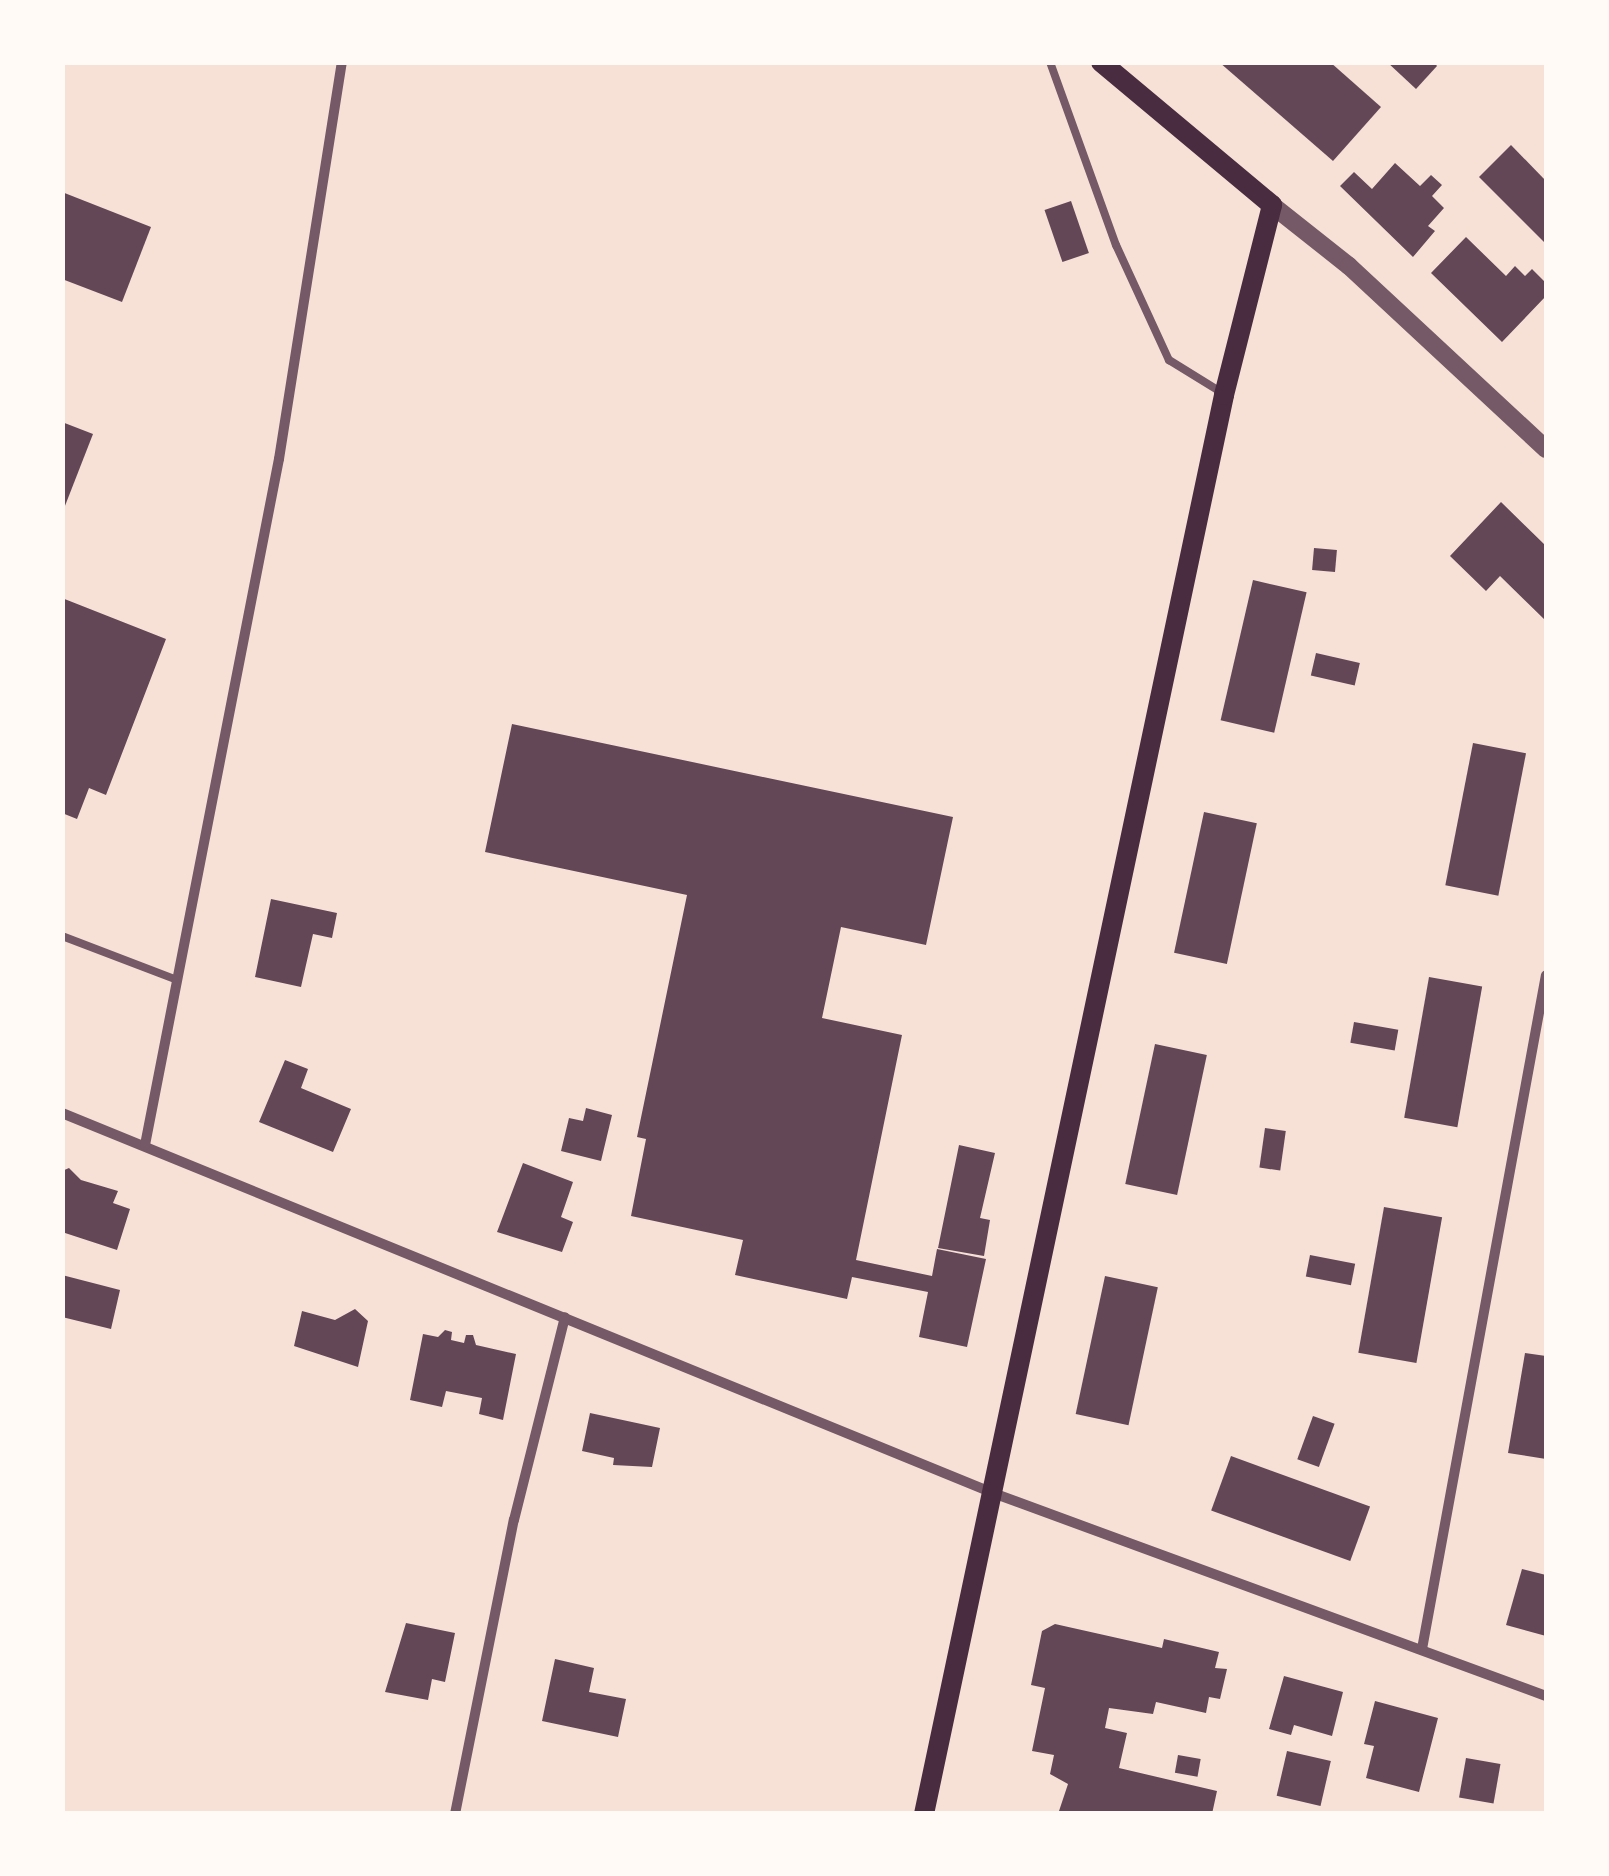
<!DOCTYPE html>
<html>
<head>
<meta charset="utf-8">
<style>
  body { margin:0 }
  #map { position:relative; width:1609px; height:1876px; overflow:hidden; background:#f7e1d7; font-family:"Alegreya Sans",sans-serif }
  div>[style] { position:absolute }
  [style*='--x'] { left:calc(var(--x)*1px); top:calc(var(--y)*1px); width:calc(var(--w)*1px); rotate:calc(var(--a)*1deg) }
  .building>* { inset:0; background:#644757; transform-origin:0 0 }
  .service>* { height:8px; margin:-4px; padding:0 4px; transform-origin:4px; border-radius:4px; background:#755966 }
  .minor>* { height:10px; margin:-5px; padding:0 5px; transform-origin:5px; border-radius:5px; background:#755966 }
  .tertiary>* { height:18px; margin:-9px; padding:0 9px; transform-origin:9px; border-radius:9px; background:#755966 }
  .secondary>* { height:20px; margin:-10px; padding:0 10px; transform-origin:10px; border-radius:10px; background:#4a2c40 }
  span { translate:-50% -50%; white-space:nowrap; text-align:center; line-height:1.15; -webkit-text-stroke:9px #fffaf5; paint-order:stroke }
  .frame { position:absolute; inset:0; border:65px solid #fffaf5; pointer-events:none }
</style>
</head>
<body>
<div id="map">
  <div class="building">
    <i style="clip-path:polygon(1219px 62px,1330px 62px,1381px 107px,1333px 161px)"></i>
    <i style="clip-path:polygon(1387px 62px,1434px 62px,1437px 66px,1416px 89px)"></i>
    <i style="clip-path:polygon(1511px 145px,1546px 181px,1546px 244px,1479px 177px)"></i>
    <i style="clip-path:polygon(1395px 163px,1420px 186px,1431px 175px,1442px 185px,1432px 196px,1444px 208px,1428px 226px,1435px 231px,1413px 257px,1340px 186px,1354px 172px,1372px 189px)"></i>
    <i style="clip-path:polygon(62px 192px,151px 227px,122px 302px,62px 279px)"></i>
    <i style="left:1071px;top:201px;width:55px;height:28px;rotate:71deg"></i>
    <i style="clip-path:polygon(1466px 237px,1506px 276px,1515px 266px,1525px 276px,1532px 269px,1546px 283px,1546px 296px,1502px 342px,1431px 273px)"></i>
    <i style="clip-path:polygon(62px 422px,93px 434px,63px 511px,62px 511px)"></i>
    <i style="clip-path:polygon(1501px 502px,1546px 546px,1546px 621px,1500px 576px,1486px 591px,1450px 556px)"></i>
    <i style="left:1314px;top:548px;width:23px;height:22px;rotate:5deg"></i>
    <i style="left:1253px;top:580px;width:55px;height:144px;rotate:13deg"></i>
    <i style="clip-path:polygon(62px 598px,166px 639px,106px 795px,89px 788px,77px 819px,62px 813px)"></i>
    <i style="left:1316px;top:653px;width:45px;height:23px;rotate:13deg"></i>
    <i style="clip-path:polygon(512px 724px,953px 817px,926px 945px,841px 927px,822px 1018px,902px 1035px,856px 1260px,932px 1276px,937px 1249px,986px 1259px,967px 1347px,919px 1337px,928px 1292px,852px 1277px,847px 1299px,735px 1275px,743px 1240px,631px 1216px,646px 1139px,637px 1137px,687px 895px,485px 852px)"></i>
    <i style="left:1473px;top:743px;width:54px;height:145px;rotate:11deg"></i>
    <i style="left:1204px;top:812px;width:54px;height:144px;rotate:12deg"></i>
    <i style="clip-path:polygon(271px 899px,337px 913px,332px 938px,313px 934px,301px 987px,255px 977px)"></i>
    <i style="left:1429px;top:977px;width:54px;height:143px;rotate:10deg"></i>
    <i style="left:1354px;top:1022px;width:45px;height:21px;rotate:10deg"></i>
    <i style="left:1155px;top:1044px;width:53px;height:143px;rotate:12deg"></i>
    <i style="clip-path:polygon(285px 1060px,308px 1069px,301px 1088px,351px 1109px,333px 1152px,259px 1122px)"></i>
    <i style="clip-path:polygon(586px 1108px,612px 1115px,601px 1161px,561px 1151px,569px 1118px,583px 1121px)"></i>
    <i style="left:1265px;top:1128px;width:21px;height:40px;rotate:8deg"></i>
    <i style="clip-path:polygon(959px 1145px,995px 1153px,980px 1218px,990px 1220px,984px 1256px,938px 1248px)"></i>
    <i style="clip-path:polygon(523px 1163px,573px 1182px,561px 1217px,573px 1222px,562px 1252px,497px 1232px)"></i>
    <i style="clip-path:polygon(69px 1168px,81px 1180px,118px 1191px,113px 1203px,130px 1209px,117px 1250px,62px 1232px,62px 1171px)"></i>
    <i style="left:1384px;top:1207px;width:59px;height:148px;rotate:10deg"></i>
    <i style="left:1310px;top:1255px;width:46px;height:22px;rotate:11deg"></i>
    <i style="clip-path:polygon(62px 1275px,120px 1290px,111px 1329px,62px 1317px)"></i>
    <i style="left:1105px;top:1276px;width:54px;height:141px;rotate:12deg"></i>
    <i style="clip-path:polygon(355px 1309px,368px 1321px,358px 1367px,294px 1346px,302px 1311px,335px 1320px)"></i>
    <i style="clip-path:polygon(445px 1330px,452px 1332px,451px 1340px,464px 1343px,466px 1335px,473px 1335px,476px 1345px,516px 1354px,503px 1420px,479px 1414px,482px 1398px,446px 1391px,442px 1407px,410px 1400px,423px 1334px,438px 1337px)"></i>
    <i style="clip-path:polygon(1525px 1353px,1546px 1356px,1546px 1459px,1508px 1453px)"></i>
    <i style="clip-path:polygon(590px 1413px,660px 1428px,652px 1467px,613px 1465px,614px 1458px,582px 1451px)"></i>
    <i style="left:1313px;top:1416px;width:23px;height:46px;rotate:20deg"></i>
    <i style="left:1231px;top:1456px;width:148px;height:58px;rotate:20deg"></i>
    <i style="clip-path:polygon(1522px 1569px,1546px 1575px,1546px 1636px,1506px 1625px)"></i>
    <i style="clip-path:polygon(406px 1623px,455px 1633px,445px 1682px,432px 1679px,428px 1700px,385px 1692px)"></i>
    <i style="clip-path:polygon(1055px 1624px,1162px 1648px,1164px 1639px,1219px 1652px,1215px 1668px,1227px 1669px,1220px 1699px,1209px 1697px,1206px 1713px,1156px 1702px,1153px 1714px,1109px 1708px,1105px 1728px,1127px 1733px,1119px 1768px,1217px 1791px,1212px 1814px,1058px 1814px,1068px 1784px,1050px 1774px,1054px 1755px,1032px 1751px,1045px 1688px,1031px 1685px,1042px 1631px)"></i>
    <i style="clip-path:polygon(555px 1659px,594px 1668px,589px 1692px,626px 1699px,618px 1737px,542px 1721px)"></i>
    <i style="clip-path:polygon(1284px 1676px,1343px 1692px,1332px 1736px,1294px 1725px,1291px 1735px,1269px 1729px)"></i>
    <i style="clip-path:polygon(1375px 1701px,1438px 1718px,1419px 1792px,1366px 1778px,1374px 1746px,1364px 1744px)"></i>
    <i style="left:1287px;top:1751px;width:45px;height:46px;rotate:13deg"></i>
    <i style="left:1178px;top:1755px;width:23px;height:18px;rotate:10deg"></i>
    <i style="left:1466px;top:1758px;width:35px;height:40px;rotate:10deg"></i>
  </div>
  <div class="service">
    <i style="--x:1050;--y:62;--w:195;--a:70.2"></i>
    <i style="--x:1116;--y:245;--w:127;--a:65.3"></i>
    <i style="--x:1169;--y:360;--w:65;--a:31.7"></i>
    <i style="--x:62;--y:936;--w:123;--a:20.9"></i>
  </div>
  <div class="minor">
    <i style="--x:62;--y:1113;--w:1006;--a:22.2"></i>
    <i style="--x:993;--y:1493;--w:589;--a:20.16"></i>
    <i style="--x:145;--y:1145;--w:699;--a:-78.95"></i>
    <i style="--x:279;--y:459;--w:402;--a:-81"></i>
    <i style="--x:1422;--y:1649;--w:685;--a:-79.58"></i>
    <i style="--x:455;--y:1814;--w:300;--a:-78.7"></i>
    <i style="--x:514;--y:1520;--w:209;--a:-75.9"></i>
  </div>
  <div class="tertiary">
    <i style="--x:1272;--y:205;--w:98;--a:38.4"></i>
    <i style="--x:1349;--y:266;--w:269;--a:42.9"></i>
  </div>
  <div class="secondary">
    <i style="--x:924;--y:1814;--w:1450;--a:-78.06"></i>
    <i style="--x:1224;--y:395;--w:196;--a:-75.8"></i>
    <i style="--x:1272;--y:205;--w:223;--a:-140.1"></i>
  </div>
  <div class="frame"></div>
</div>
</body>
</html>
